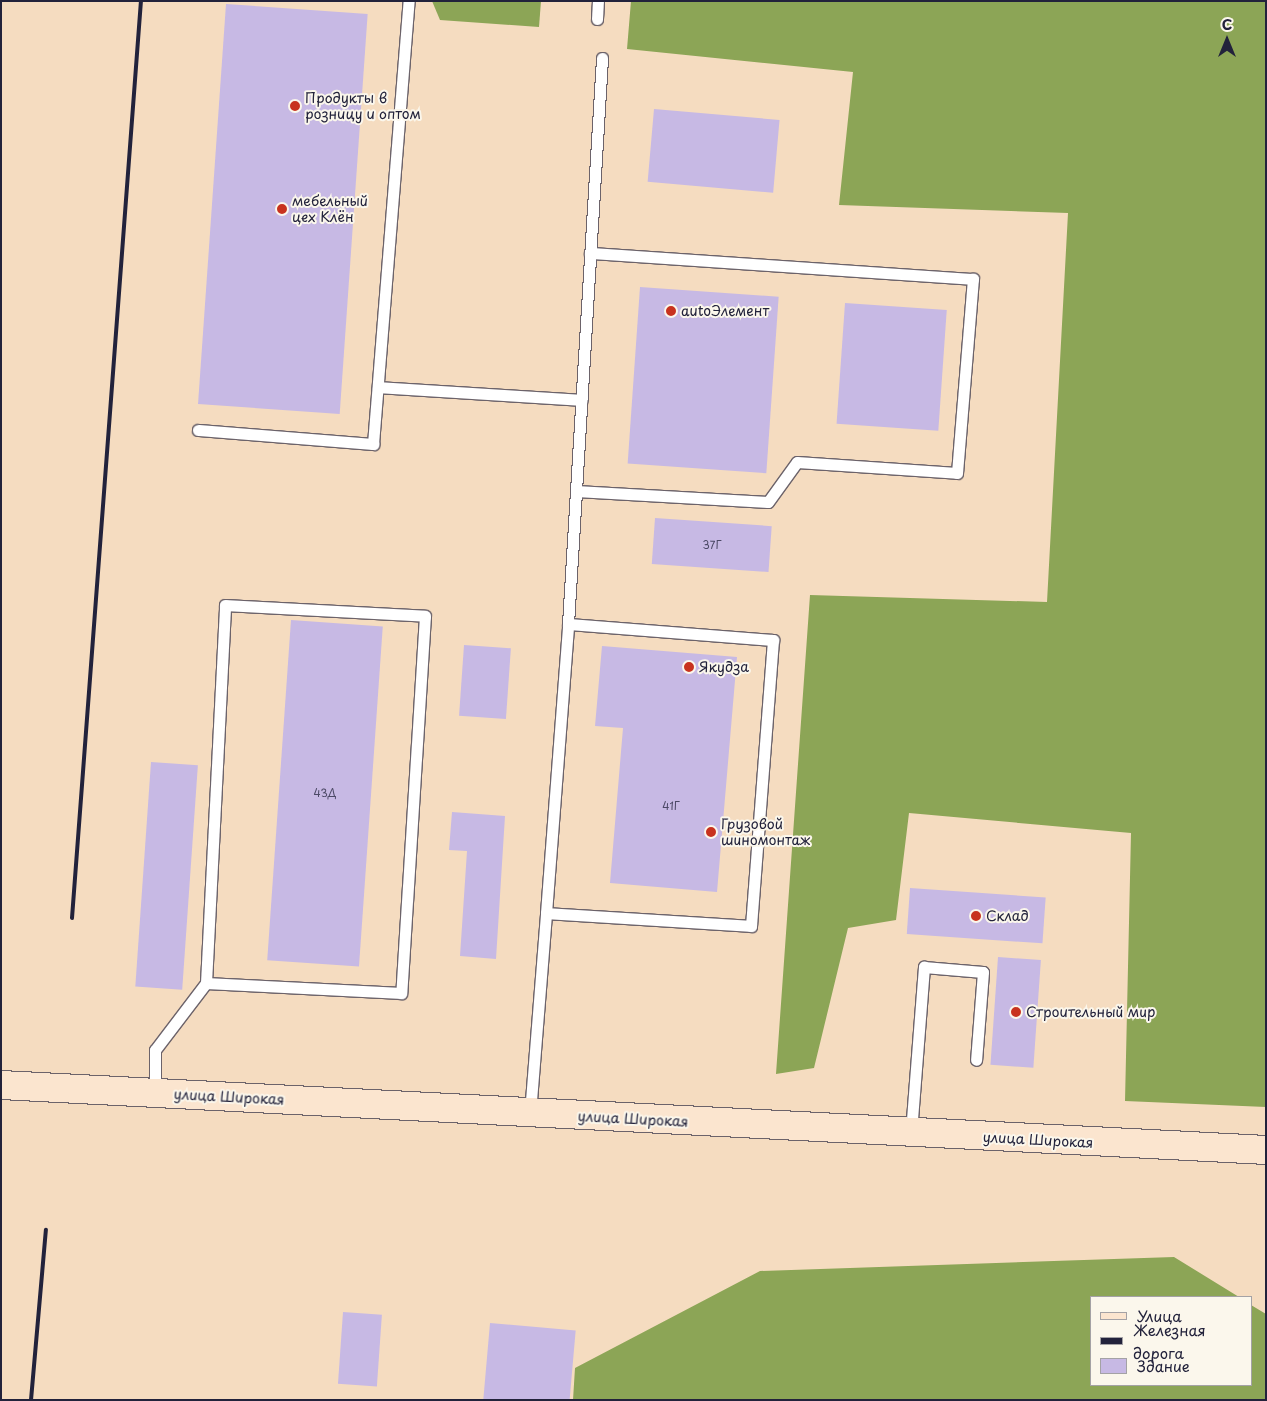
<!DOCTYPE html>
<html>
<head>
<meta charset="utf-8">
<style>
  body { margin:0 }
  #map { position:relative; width:1267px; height:1401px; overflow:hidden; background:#f5dcc0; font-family:"Playpen Sans",sans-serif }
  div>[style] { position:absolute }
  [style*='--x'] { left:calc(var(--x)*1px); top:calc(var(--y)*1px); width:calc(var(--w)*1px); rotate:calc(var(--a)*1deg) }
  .forest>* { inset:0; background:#8ca556 }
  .building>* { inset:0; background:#c7b9e4; transform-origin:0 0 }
  .roads { filter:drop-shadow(1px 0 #6c636a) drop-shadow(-1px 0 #6c636a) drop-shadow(0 1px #6c636a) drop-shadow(0 -1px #6c636a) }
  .lane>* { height:11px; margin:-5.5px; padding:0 5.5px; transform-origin:5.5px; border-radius:5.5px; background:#fff }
  .secondary>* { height:28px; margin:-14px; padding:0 14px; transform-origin:14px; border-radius:14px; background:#fbe5cf }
  .rail>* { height:4px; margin:-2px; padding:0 2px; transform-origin:2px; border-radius:2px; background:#22223b }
  .dots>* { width:14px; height:14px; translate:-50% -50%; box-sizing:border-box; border:2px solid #fbf7ec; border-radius:50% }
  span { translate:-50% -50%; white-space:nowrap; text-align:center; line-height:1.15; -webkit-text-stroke:4px #fbf7ec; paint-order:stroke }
  .number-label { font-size:11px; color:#4b4865 }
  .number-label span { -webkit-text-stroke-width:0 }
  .poi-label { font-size:14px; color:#22223b }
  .left { translate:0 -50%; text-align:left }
  .street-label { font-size:14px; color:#22223b }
  .frame { position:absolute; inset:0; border:2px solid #22223b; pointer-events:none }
  .legend { position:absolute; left:1090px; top:1296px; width:162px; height:90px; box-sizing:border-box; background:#fbf7ec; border:1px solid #a4a2a5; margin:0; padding:6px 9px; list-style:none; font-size:15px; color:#22223b }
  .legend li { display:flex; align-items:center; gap:10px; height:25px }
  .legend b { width:25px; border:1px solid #a4a2a5 }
  .north { position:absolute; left:1202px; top:15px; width:50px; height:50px; -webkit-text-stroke:4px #fbf7ec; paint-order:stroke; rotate:0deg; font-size:14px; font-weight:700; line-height:20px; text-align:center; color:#22223b }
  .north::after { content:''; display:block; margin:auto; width:18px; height:22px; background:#22223b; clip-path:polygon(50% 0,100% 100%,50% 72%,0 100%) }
</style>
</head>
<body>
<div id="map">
  <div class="forest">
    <i style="clip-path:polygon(432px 1px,541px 1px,539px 27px,440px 20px)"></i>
    <i style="clip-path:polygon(631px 1px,1266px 1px,1266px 1107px,1125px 1101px,1131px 833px,909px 813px,896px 920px,848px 928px,814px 1068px,776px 1074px,810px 595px,1047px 602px,1068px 213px,839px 205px,853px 72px,627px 49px)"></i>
    <i style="clip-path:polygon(1174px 1257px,1239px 1297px,1091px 1297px,1091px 1385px,1251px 1385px,1251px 1305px,1266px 1314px,1266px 1400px,573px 1400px,575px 1368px,760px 1271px)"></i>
  </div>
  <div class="building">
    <i style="left:226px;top:4px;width:142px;height:401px;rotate:4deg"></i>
    <i style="left:654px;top:109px;width:126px;height:73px;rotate:5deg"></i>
    <i style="left:640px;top:287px;width:139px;height:177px;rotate:4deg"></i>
    <i style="left:845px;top:303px;width:102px;height:121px;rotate:4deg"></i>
    <i style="left:655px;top:518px;width:117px;height:46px;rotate:4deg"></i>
    <i style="left:291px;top:620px;width:92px;height:341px;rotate:4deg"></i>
    <i style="left:464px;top:645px;width:47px;height:71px;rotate:4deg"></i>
    <i style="clip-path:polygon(602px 646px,737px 657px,717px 892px,610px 883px,623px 728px,595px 726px)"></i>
    <i style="left:151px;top:762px;width:47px;height:225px;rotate:4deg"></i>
    <i style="clip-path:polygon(452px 812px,505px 816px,496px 959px,460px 956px,467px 851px,449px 850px)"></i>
    <i style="left:910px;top:888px;width:136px;height:46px;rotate:4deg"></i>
    <i style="left:998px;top:957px;width:43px;height:108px;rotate:4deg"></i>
    <i style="left:343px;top:1312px;width:39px;height:72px;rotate:4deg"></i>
    <i style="left:490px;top:1323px;width:86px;height:77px;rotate:5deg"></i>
  </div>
  <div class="roads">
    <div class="lane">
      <i style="--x:597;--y:19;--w:18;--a:-87"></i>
      <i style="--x:378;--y:387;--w:204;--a:3.6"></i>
      <i style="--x:198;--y:430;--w:176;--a:4.6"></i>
      <i style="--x:373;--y:444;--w:444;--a:-85.4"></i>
      <i style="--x:576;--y:491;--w:192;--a:3.3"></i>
      <i style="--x:768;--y:502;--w:49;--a:-54.1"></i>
      <i style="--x:797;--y:462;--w:160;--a:3.9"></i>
      <i style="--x:957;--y:473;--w:195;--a:-85.3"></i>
      <i style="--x:973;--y:279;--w:384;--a:-176.1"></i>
      <i style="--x:568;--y:624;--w:567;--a:-86.56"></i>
      <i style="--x:155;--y:1093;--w:43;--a:-90"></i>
      <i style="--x:155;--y:1050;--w:84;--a:-52.7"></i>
      <i style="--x:206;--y:983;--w:378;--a:-87.1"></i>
      <i style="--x:225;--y:605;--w:200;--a:3.1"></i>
      <i style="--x:425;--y:616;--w:378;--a:93.6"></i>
      <i style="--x:401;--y:993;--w:195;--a:-177.1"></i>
      <i style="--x:530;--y:1113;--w:201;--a:-85.4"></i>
      <i style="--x:546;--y:913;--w:290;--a:-85.6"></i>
      <i style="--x:568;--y:624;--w:206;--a:4.5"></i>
      <i style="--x:773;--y:640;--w:287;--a:94.4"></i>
      <i style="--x:751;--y:926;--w:205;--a:-176.4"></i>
      <i style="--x:911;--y:1132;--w:166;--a:-85.5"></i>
      <i style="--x:924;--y:967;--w:59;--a:4.8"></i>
      <i style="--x:983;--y:972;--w:88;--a:94.5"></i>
    </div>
    <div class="secondary">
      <i style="--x:1;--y:1085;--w:1267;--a:2.94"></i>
    </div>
  </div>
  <div class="rail">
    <i style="--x:72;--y:918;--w:920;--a:-85.7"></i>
    <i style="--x:31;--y:1400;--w:171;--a:-85"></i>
  </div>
  <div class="dots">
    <i style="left:295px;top:106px;background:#c8321e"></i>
    <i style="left:282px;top:209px;background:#c8321e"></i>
    <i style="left:671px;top:311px;background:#c8321e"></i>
    <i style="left:689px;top:667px;background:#c8321e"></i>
    <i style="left:711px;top:832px;background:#c8321e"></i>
    <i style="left:976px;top:916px;background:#c8321e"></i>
    <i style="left:1016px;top:1012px;background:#c8321e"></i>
  </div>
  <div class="number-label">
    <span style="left:712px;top:545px">37Г</span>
    <span style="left:325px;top:793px">43Д</span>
    <span style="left:671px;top:806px">41Г</span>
  </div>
  <div class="poi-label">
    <span class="left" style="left:305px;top:106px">Продукты в<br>розницу и оптом</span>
    <span class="left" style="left:292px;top:209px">мебельный<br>цех Клён</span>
    <span class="left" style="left:681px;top:311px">autoЭлемент</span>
    <span class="left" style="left:699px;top:667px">Якудза</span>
    <span class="left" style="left:721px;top:832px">Грузовой<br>шиномонтаж</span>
    <span class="left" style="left:986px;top:916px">Склад</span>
    <span class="left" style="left:1026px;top:1012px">Строительный мир</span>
  </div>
  <div class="street-label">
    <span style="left:229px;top:1097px;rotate:3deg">улица Широкая</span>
    <span style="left:633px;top:1119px;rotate:3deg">улица Широкая</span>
    <span style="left:1038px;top:1140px;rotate:3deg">улица Широкая</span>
  </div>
  <div class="frame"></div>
  <ul class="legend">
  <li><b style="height:6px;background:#fbe5cf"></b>Улица</li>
  <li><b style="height:6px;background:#22223b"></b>Железная дорога</li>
  <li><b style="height:14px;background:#c7b9e4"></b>Здание</li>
  </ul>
  <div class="north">С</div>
</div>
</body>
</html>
